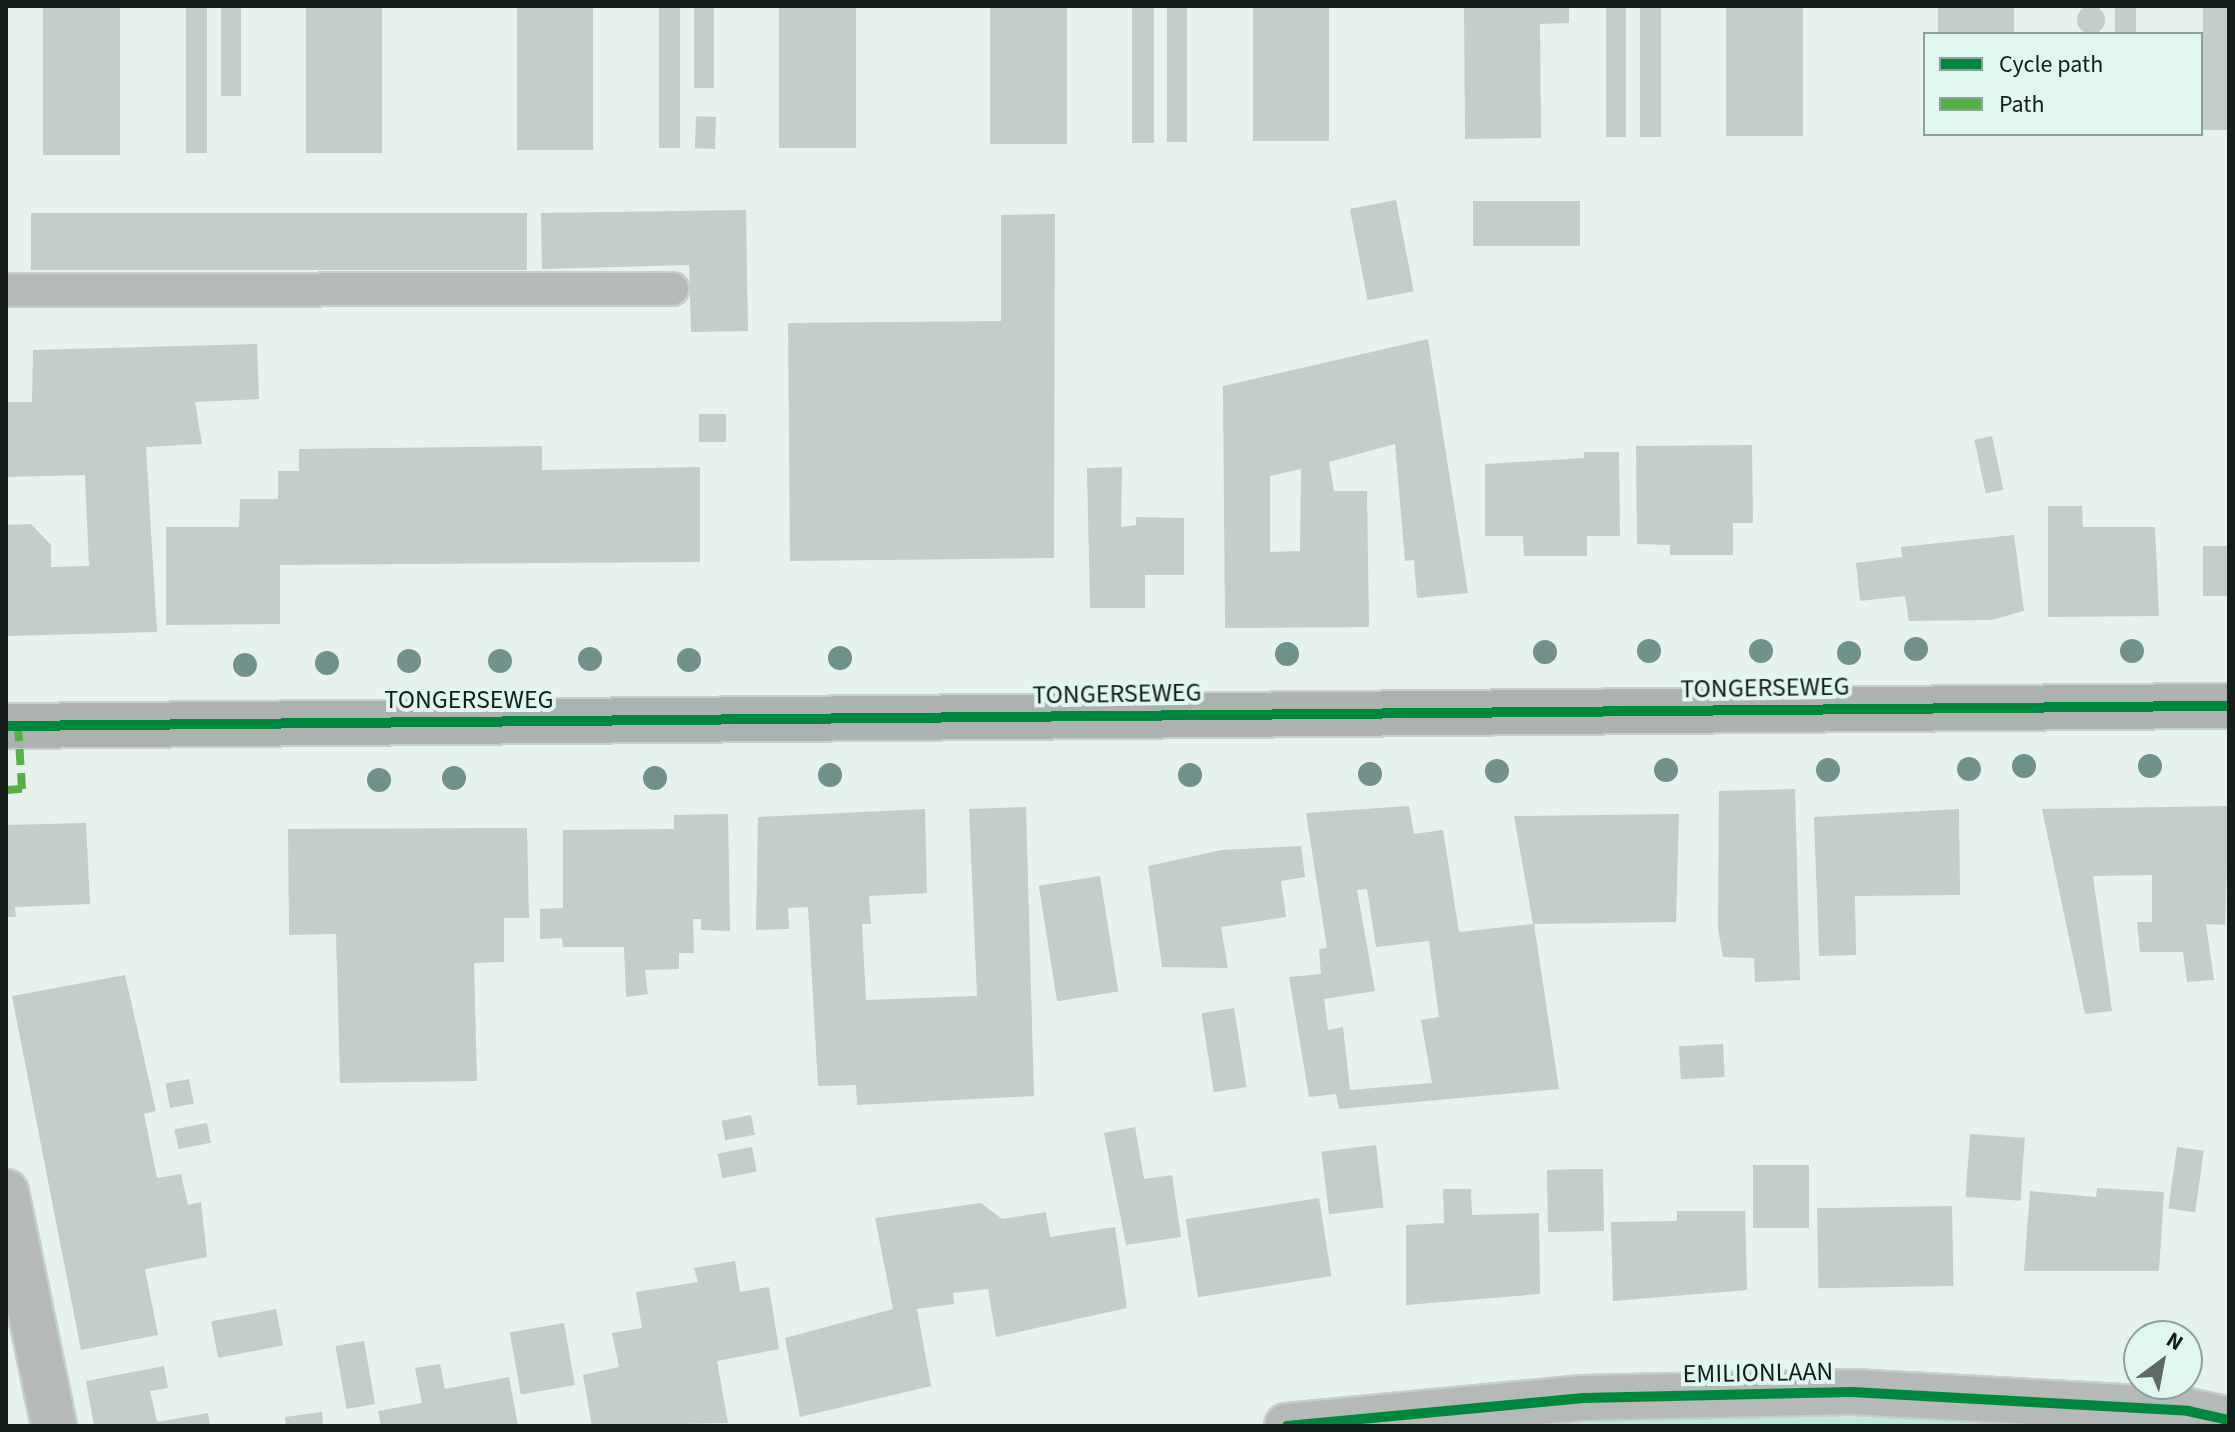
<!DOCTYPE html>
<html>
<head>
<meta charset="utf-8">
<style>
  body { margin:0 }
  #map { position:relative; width:2235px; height:1432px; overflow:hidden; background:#e5f2ee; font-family:"Source Sans 3",sans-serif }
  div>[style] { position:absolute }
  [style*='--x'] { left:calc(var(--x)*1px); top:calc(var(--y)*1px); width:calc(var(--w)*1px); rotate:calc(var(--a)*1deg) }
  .green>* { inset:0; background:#bcece0 }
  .building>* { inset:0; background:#c3cdca; transform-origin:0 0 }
  .round { border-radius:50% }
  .roads { filter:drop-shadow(2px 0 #c5cfcb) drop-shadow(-2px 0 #c5cfcb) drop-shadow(0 2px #c5cfcb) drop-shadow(0 -2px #c5cfcb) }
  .lane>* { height:32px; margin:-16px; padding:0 16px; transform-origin:16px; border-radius:16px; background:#b5bab8 }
  .street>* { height:44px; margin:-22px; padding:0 22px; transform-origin:22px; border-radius:22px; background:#b5bab8 }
  .primary>* { height:44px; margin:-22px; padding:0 22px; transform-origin:22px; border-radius:22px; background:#abb2b0 }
  .quiet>* { height:8px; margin-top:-4px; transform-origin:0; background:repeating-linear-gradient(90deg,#55b145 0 16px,transparent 0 24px) }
  .cycleway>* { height:10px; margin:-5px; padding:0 5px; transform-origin:5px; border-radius:5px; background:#00873e }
  .trees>* { width:24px; height:24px; margin:-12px; border-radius:50%; background:#70928b }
  span { translate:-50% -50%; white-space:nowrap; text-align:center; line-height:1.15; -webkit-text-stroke:8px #e0f7f0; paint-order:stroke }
  .street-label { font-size:26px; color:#151d1b }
  .frame { position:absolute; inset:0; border:8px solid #151d1b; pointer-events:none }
  .legend { position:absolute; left:1923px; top:32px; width:280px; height:104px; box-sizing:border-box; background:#e0f7f0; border:2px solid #8fa09b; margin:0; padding:10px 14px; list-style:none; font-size:24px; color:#151d1b }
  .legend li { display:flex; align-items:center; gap:16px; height:40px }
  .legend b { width:40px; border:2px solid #8fa09b }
  .north { position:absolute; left:2123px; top:1320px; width:80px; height:80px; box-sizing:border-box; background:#e0f7f0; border:2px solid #8fa09b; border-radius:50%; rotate:32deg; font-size:22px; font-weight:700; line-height:32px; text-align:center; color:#151d1b }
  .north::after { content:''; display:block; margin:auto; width:28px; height:36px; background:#5e6865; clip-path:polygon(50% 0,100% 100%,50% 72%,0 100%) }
</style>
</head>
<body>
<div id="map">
  <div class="green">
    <i style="clip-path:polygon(1730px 1415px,2032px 1420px,2105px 1426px,1523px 1426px)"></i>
  </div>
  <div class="building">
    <i style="left:43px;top:6px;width:77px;height:149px"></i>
    <i style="left:186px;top:6px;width:21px;height:147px"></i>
    <i style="left:221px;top:6px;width:20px;height:90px"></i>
    <i style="left:306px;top:6px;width:76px;height:147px"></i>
    <i style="left:517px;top:6px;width:76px;height:144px"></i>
    <i style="left:659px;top:6px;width:21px;height:142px"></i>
    <i style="left:694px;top:6px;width:20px;height:82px"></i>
    <i style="left:779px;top:6px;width:77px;height:142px"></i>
    <i style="left:990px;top:6px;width:77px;height:138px"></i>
    <i style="left:1132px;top:6px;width:22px;height:137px"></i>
    <i style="left:1167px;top:6px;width:20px;height:136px"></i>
    <i style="left:1253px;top:6px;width:76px;height:135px"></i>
    <i style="clip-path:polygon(1464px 6px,1569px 6px,1569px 23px,1540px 24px,1541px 138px,1465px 139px)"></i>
    <i style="left:1606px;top:6px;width:20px;height:131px"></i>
    <i style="left:1640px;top:6px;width:21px;height:131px"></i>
    <i style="left:1726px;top:6px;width:77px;height:130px"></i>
    <i style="left:1938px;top:6px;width:76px;height:28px"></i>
    <i style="left:2115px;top:6px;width:21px;height:28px"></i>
    <i style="left:2203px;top:6px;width:26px;height:124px"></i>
    <i class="round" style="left:2077px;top:6px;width:28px;height:28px"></i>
    <i style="left:716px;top:117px;width:32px;height:20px;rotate:92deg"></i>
    <i style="left:1396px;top:200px;width:93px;height:47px;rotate:79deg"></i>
    <i style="left:1580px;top:201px;width:45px;height:107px;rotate:90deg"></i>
    <i style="clip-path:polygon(746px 210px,748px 331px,691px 332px,689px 265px,542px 269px,541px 213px)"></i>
    <i style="left:527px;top:213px;width:57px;height:496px;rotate:90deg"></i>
    <i style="clip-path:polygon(1055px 214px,1054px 558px,790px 561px,788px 323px,1001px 321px,1001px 215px)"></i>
    <i style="clip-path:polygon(evenodd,1428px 339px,1468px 593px,1417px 598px,1414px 560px,1405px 561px,1395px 444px,1329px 462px,1334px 491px,1367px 491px,1369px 627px,1225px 628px,1223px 386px,1428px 339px,1301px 469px,1300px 551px,1270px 552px,1270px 476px,1301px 469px)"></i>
    <i style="clip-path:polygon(257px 344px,259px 399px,195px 402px,202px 444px,146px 447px,157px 632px,6px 636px,6px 525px,31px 524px,51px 545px,51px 567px,89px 566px,85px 475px,6px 477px,6px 402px,32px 402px,33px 350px)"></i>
    <i style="left:726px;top:414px;width:28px;height:27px;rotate:90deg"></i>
    <i style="left:1992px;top:436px;width:55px;height:18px;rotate:78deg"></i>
    <i style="clip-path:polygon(1752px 445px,1753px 523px,1733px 523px,1733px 555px,1670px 555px,1670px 545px,1637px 544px,1636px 446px)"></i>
    <i style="clip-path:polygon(542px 446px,542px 470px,700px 467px,700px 562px,280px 565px,280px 624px,166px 625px,166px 527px,239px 527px,240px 499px,278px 499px,278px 471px,299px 471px,299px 449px)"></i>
    <i style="clip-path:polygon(1584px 452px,1619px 452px,1620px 536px,1587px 536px,1587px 556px,1524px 556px,1523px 536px,1485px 536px,1485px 464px,1584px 458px)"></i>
    <i style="clip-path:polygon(1122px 467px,1121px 527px,1136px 525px,1136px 517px,1184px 518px,1184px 575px,1145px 575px,1145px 608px,1090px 608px,1087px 468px)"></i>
    <i style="clip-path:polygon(2048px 506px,2082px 506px,2083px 527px,2155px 527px,2159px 616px,2048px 617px)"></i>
    <i style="clip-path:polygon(2014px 535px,2024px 611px,1991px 620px,1909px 621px,1905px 596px,1860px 601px,1856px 563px,1902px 557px,1901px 547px)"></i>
    <i style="left:2203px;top:546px;width:26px;height:50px"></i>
    <i style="clip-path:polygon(1795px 789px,1800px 980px,1755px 982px,1754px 958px,1723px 957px,1718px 929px,1719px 791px)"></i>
    <i style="clip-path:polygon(evenodd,1409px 806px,1414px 834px,1443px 830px,1459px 932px,1533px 924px,1514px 816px,1679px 814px,1676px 922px,1534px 924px,1559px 1089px,1339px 1109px,1336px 1094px,1309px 1097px,1289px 977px,1321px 974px,1319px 949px,1327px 948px,1306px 813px,1409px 806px,1367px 889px,1376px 947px,1429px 941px,1439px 1017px,1421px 1020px,1432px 1083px,1350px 1090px,1343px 1027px,1328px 1030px,1324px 999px,1375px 991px,1357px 890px,1367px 889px)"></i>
    <i style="clip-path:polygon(2229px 806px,2225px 925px,2206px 924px,2214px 980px,2187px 982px,2183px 952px,2140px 952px,2137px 922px,2152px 922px,2152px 875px,2093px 876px,2112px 1011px,2085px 1014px,2042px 809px)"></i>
    <i style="clip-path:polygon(1026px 807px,1034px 1096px,857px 1105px,856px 1085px,818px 1086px,808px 907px,788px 908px,789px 929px,756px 930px,758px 817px,925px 809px,927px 893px,869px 896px,871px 924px,862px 924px,866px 1000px,977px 996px,969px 809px)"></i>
    <i style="clip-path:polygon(1959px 809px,1960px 895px,1855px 896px,1856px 955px,1819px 956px,1814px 817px)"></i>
    <i style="clip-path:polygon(728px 814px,730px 931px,701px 930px,701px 919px,693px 919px,694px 953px,679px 953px,679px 969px,645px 970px,648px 994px,626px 997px,624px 947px,563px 947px,562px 938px,540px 939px,540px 909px,563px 908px,563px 830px,674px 829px,674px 815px)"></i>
    <i style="clip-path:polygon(86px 823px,90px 904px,15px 907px,16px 917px,6px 917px,6px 825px)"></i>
    <i style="clip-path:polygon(527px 828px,529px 918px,504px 918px,504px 962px,474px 963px,477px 1081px,340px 1083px,336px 934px,289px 935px,288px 829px)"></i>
    <i style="clip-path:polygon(1301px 846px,1305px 877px,1281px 881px,1286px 917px,1221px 927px,1228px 968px,1162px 967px,1148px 866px,1222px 850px)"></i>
    <i style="left:1100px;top:876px;width:117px;height:62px;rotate:81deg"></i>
    <i style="clip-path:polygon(125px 975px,156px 1111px,144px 1114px,157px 1178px,181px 1174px,188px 1205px,201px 1202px,207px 1257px,145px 1269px,158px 1335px,81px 1350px,12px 996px)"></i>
    <i style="left:1234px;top:1008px;width:80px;height:33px;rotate:81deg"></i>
    <i style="left:1723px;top:1044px;width:33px;height:44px;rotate:87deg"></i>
    <i style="left:189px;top:1079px;width:25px;height:24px;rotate:79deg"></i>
    <i style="left:751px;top:1115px;width:20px;height:30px;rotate:79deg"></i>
    <i style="left:207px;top:1123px;width:20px;height:33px;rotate:79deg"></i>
    <i style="clip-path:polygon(1135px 1127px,1144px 1179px,1172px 1175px,1181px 1237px,1126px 1245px,1104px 1133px)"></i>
    <i style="left:1970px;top:1134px;width:55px;height:63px;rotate:4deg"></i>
    <i style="left:1376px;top:1145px;width:63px;height:55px;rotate:83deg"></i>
    <i style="left:752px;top:1147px;width:25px;height:35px;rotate:79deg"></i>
    <i style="left:2177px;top:1147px;width:27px;height:62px;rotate:8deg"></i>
    <i style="left:1753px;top:1165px;width:56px;height:63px"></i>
    <i style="clip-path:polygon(1575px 1169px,1603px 1169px,1604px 1231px,1548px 1232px,1547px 1170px)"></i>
    <i style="clip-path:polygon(2097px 1188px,2164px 1192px,2159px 1271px,2024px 1271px,2030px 1191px,2096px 1197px)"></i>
    <i style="clip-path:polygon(1443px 1189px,1471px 1189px,1472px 1215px,1539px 1213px,1540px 1294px,1406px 1305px,1406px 1225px,1444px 1223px)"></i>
    <i style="left:1319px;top:1198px;width:79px;height:135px;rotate:81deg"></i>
    <i style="clip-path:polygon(981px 1203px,1002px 1219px,1046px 1212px,1050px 1237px,1115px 1227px,1127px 1308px,996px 1337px,988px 1289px,953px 1293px,954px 1304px,917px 1309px,931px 1386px,800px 1417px,785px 1338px,893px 1309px,875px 1218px)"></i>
    <i style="left:1952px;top:1206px;width:80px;height:135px;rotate:89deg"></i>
    <i style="clip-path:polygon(1677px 1211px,1745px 1211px,1747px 1290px,1613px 1301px,1611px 1222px,1677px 1221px)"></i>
    <i style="clip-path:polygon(735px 1261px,740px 1292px,769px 1287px,779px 1349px,717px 1361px,728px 1423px,592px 1426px,583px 1375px,619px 1367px,612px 1333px,642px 1328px,636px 1292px,698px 1282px,694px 1268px)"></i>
    <i style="left:276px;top:1309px;width:37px;height:66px;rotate:79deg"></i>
    <i style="left:564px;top:1323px;width:63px;height:55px;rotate:80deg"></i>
    <i style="left:364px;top:1341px;width:64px;height:29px;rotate:80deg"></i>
    <i style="clip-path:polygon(440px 1364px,445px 1389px,509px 1377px,518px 1426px,381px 1426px,378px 1411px,422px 1403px,415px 1368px)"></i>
    <i style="clip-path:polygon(164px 1366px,168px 1388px,150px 1391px,157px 1422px,208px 1413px,210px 1426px,94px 1426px,86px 1381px)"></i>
    <i style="clip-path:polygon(322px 1412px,323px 1426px,286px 1426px,285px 1417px)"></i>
  </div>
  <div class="roads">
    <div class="lane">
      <i style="--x:6;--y:290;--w:666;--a:-0.09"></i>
    </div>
    <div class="street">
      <i style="--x:6;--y:1192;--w:239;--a:78.4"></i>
      <i style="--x:1287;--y:1426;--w:298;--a:-5.4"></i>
      <i style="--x:1584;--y:1398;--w:268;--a:-1.3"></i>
      <i style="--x:1852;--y:1392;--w:337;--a:3.2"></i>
      <i style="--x:2188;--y:1411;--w:42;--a:12.4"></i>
    </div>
    <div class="primary">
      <i style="--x:6;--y:726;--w:2223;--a:-0.52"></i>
    </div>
  </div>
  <div class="quiet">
    <i style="--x:6;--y:790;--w:16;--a:-4"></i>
    <i style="--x:22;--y:789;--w:63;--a:-93.6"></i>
  </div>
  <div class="cycleway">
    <i style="--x:6;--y:726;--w:2223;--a:-0.52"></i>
    <i style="--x:1287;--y:1426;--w:298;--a:-5.4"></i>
    <i style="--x:1584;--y:1398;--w:268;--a:-1.3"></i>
    <i style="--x:1852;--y:1392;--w:337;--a:3.2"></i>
    <i style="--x:2188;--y:1411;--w:42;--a:12.4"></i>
  </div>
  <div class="trees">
    <i style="left:1916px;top:649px"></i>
    <i style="left:1649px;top:651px"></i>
    <i style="left:1761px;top:651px"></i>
    <i style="left:2132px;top:651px"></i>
    <i style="left:1545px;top:652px"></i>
    <i style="left:1849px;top:653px"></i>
    <i style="left:1287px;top:654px"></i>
    <i style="left:840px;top:658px"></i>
    <i style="left:590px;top:659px"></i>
    <i style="left:689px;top:660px"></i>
    <i style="left:409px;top:661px"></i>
    <i style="left:500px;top:661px"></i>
    <i style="left:327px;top:663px"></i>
    <i style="left:245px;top:665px"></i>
    <i style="left:2024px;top:766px"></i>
    <i style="left:2150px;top:766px"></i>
    <i style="left:1969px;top:769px"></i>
    <i style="left:1666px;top:770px"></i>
    <i style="left:1828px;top:770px"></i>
    <i style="left:1497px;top:771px"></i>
    <i style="left:1370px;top:774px"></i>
    <i style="left:830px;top:775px"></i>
    <i style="left:1190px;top:775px"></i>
    <i style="left:454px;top:778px"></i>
    <i style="left:655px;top:778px"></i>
    <i style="left:379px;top:780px"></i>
  </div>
  <div class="street-label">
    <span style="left:1765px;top:688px;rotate:-1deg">TONGERSEWEG</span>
    <span style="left:1117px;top:694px;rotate:-1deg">TONGERSEWEG</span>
    <span style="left:469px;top:700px">TONGERSEWEG</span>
    <span style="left:1758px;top:1373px;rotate:-1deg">EMILIONLAAN</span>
  </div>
  <div class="frame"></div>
  <ul class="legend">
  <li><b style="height:10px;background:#00873e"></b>Cycle path</li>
  <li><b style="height:10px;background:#55b145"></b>Path</li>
  </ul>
  <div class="north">N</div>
</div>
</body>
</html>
